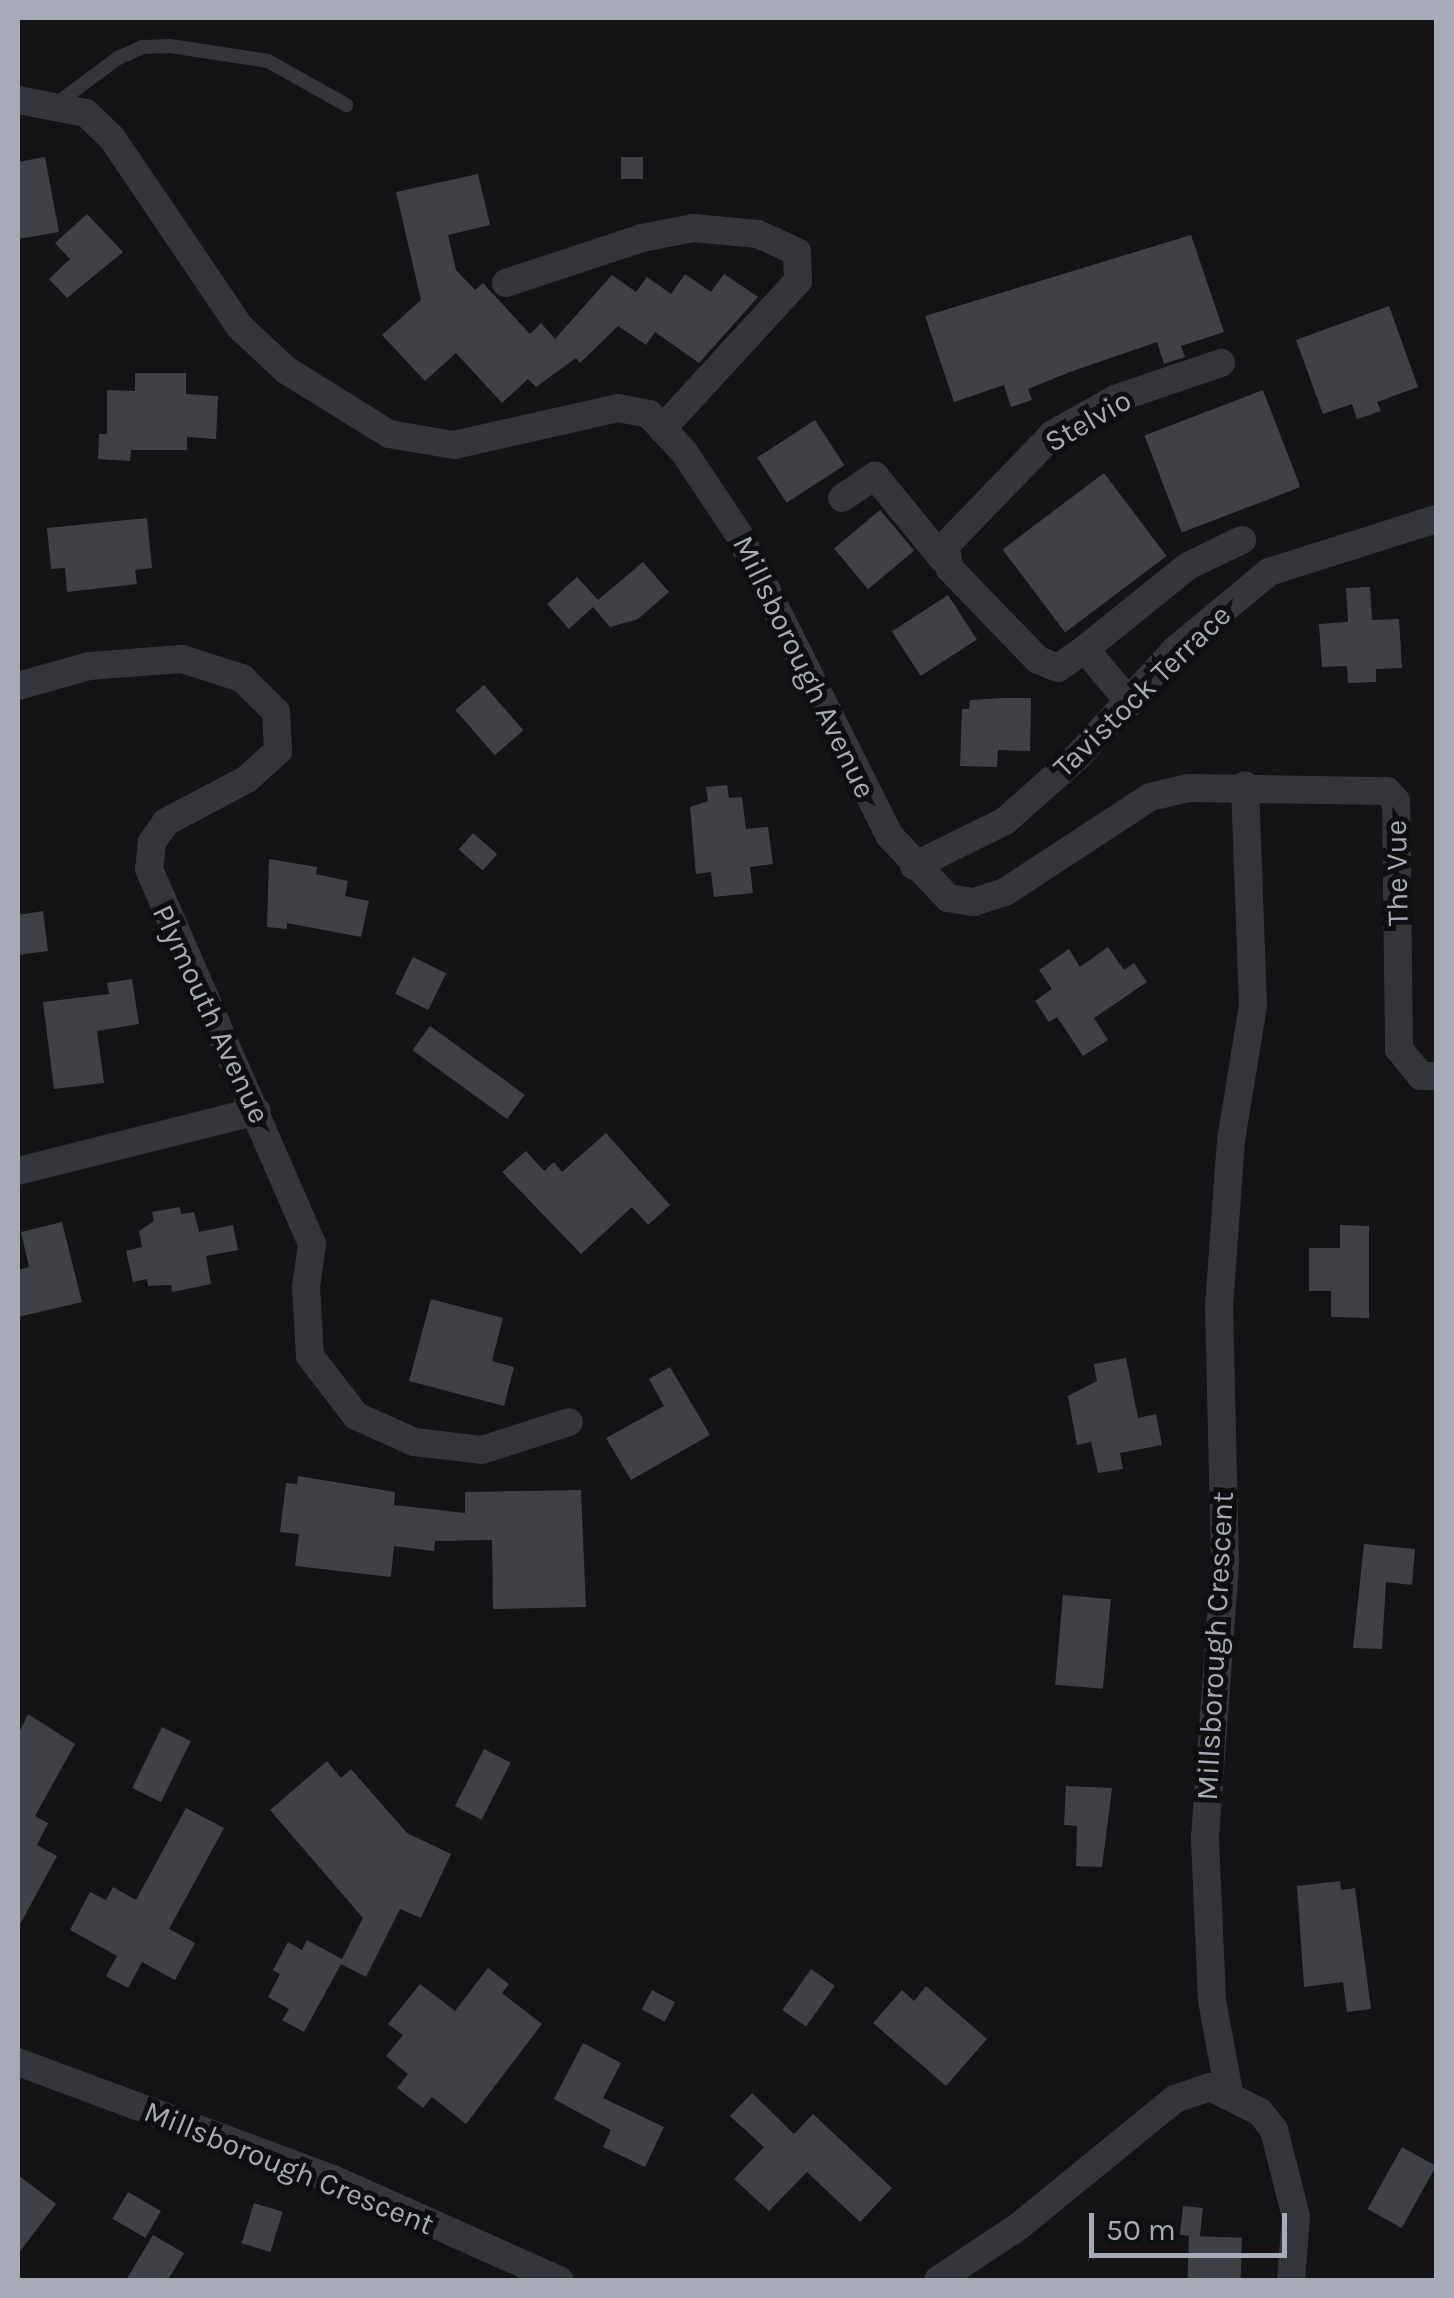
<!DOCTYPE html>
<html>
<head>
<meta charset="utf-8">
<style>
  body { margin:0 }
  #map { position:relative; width:1454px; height:2298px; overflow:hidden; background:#141416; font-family:Karla,sans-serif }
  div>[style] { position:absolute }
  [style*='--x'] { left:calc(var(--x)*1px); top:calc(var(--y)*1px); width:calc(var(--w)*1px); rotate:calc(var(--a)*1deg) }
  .building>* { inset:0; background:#404146; transform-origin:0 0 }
  .service>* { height:14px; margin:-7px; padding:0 7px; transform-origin:7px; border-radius:7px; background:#35363b }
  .minor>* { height:28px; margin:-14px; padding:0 14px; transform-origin:14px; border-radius:14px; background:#35363b }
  span { translate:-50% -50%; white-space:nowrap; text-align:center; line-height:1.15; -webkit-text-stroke:10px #0f0f11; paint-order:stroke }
  .street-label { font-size:30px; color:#a6abb6 }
  .frame { position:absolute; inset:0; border:20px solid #a6abb6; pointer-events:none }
  .scale { position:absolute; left:1089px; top:2213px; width:198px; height:45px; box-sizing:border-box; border:5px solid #a6abb6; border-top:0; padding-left:12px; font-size:30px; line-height:35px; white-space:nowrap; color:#a6abb6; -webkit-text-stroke:8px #0f0f11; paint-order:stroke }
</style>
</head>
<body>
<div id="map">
  <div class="building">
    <i style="clip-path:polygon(45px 157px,59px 232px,18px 239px,18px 162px)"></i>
    <i style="left:621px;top:157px;width:22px;height:22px"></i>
    <i style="clip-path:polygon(478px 174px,490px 225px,448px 235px,456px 270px,475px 290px,483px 283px,530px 334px,541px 323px,555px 339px,612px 275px,636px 292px,647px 277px,671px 294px,685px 274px,711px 292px,724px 274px,758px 297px,699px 363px,655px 332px,646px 345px,618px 326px,580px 363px,576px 358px,536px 387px,528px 379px,502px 403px,456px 353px,425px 381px,382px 335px,421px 300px,396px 192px)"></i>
    <i style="clip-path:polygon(87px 214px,123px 252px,67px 298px,49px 279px,70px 259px,55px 243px)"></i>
    <i style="clip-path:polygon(1191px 235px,1224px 332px,1181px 346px,1185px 357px,1164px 364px,1157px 342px,1070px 372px,1028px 389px,1032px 400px,1011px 407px,1004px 385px,954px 402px,925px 316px)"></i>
    <i style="clip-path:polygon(1389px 306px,1418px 387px,1377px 402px,1381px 411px,1357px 419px,1352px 404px,1323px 414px,1296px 340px)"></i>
    <i style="clip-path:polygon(135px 373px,186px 373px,186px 394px,218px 396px,216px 439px,187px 437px,187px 450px,131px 450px,130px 461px,98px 459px,99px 434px,107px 434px,107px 390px,135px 391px)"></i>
    <i style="left:1263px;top:390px;width:104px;height:127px;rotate:69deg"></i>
    <i style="left:815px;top:420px;width:54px;height:69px;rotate:57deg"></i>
    <i style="left:1104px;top:473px;width:104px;height:127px;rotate:53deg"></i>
    <i style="left:880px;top:510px;width:53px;height:60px;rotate:50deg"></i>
    <i style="clip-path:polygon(147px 518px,152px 568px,135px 570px,137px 584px,67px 592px,65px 568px,51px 569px,47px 528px)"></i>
    <i style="clip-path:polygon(643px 562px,669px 592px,638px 619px,610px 627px,593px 607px,569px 629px,547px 604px,577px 577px,598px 600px)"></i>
    <i style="clip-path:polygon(1370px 587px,1372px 620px,1399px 619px,1402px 668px,1376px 669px,1376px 682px,1348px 683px,1347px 666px,1322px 667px,1319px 624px,1348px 622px,1346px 588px)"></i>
    <i style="left:948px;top:595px;width:53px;height:67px;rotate:57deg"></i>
    <i style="left:484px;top:685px;width:60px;height:38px;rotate:49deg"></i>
    <i style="clip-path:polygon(1003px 698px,1031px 698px,1030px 751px,998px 750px,997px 767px,960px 766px,962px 709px,969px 709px,970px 700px)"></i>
    <i style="clip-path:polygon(727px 785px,729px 798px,742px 797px,746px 829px,768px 827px,773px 864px,750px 867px,753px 893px,714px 897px,711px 872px,696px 874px,690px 807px,708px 801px,706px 787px)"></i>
    <i style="left:473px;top:833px;width:32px;height:22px;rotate:41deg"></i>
    <i style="clip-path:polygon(269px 859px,317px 867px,316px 874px,348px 881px,345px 896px,369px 901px,361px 937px,287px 923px,287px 929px,267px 927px)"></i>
    <i style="clip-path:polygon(43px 911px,48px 951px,18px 955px,18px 915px)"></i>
    <i style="clip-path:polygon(1108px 947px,1124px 970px,1134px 963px,1147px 982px,1094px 1018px,1108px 1040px,1083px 1056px,1057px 1017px,1049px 1022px,1035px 1001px,1052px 989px,1039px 970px,1069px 949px,1080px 967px)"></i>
    <i style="left:413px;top:957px;width:37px;height:41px;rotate:26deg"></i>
    <i style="clip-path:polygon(132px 979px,139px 1024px,97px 1031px,104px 1083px,54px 1089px,43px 1002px,109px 994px,107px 983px)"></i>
    <i style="left:430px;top:1026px;width:117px;height:30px;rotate:36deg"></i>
    <i style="clip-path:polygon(606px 1133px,670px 1205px,648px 1225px,632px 1207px,581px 1254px,502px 1172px,526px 1151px,544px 1171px,554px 1162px,562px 1172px)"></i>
    <i style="clip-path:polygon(180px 1207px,181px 1214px,194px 1212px,199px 1232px,233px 1225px,238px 1250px,206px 1256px,211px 1284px,172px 1292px,171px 1285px,148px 1286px,147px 1279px,133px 1282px,126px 1251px,142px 1247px,139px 1231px,154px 1221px,152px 1212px)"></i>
    <i style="clip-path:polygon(62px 1222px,82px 1302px,18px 1317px,18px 1270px,29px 1267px,21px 1232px)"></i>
    <i style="clip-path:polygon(1340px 1225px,1369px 1226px,1369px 1318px,1331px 1317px,1331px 1291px,1309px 1291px,1309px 1248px,1340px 1248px)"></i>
    <i style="clip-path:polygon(431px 1299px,503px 1318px,492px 1361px,514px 1367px,504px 1406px,409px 1381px)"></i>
    <i style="clip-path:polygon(1126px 1358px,1138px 1418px,1156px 1414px,1162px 1445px,1120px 1453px,1123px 1469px,1098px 1473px,1091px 1442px,1077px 1445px,1068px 1396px,1097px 1381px,1094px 1364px)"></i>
    <i style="clip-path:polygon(670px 1367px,710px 1435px,631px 1480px,606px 1438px,664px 1406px,649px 1379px)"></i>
    <i style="clip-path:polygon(298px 1476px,395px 1492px,394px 1505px,465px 1513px,465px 1492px,581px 1490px,586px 1607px,493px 1609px,492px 1540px,435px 1541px,434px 1551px,394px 1546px,391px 1577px,295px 1566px,299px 1534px,280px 1532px,286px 1483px,297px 1484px)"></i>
    <i style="clip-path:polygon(1364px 1544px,1415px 1549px,1412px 1585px,1386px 1582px,1382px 1649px,1353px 1648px)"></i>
    <i style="left:1063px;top:1595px;width:48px;height:90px;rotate:5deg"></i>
    <i style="clip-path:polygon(28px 1714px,75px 1744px,35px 1816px,48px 1823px,37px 1845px,57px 1856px,18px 1928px,18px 1735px)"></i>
    <i style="left:162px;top:1727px;width:32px;height:68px;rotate:26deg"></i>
    <i style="left:484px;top:1749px;width:30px;height:64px;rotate:27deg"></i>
    <i style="clip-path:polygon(327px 1761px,341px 1778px,351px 1769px,407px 1833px,451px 1854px,421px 1918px,400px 1909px,366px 1977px,341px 1964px,304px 2032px,282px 2020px,289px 2009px,268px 1997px,280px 1974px,273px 1970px,288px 1942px,302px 1950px,307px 1940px,342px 1959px,363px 1918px,270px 1810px)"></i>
    <i style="clip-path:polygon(1066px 1786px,1112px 1788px,1102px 1867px,1076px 1866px,1077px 1826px,1064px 1825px)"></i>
    <i style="clip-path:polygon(186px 1808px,224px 1828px,169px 1929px,195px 1943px,175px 1980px,142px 1962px,128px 1988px,106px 1976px,117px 1956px,70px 1930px,90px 1892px,106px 1900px,113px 1887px,136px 1900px)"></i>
    <i style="clip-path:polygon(1340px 1881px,1341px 1890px,1355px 1888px,1371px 2009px,1347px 2012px,1343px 1982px,1304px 1987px,1297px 1886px)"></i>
    <i style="clip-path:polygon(488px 1968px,509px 1984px,502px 1993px,542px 2024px,466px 2124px,432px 2097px,423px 2108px,397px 2088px,408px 2074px,386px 2056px,403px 2035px,388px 2024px,420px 1984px,455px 2011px)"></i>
    <i style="left:811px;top:1969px;width:29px;height:50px;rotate:35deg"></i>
    <i style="clip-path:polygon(926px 1986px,987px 2039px,946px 2086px,873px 2023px,902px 1990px,914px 2001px)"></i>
    <i style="left:652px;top:1990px;width:26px;height:22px;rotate:28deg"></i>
    <i style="clip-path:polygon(583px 2043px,621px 2063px,603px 2098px,664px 2127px,645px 2167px,603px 2147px,611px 2130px,554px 2099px)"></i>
    <i style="clip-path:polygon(752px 2093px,794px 2134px,813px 2114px,892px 2188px,860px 2222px,807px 2172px,769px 2211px,734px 2179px,764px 2147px,730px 2116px)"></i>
    <i style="left:1402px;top:2147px;width:39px;height:71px;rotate:29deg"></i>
    <i style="clip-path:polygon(18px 2175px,56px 2204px,18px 2254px)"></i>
    <i style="left:128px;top:2192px;width:38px;height:31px;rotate:30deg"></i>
    <i style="left:254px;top:2203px;width:30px;height:42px;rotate:17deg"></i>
    <i style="left:1183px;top:2206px;width:20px;height:29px;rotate:6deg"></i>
    <i style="clip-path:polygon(153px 2235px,184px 2253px,168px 2280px,126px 2280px)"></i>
    <i style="left:1189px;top:2236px;width:53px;height:44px;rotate:2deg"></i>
  </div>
  <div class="service">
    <i style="--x:56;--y:104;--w:77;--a:-36.6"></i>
    <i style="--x:118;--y:58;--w:27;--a:-24"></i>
    <i style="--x:143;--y:47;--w:27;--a:-2"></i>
    <i style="--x:170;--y:46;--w:99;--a:8.7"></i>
    <i style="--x:268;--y:61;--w:90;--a:29.4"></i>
  </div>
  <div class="minor">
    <i style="--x:18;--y:100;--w:69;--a:10.8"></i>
    <i style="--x:86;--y:113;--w:36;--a:44"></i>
    <i style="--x:112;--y:138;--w:228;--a:55.9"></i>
    <i style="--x:240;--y:327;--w:63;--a:43.1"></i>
    <i style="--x:286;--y:370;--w:121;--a:31.9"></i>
    <i style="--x:389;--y:434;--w:66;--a:9.6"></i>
    <i style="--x:454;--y:445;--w:168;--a:-12.7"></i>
    <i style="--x:618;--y:408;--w:32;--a:11"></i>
    <i style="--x:649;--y:414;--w:52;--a:47.4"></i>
    <i style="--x:684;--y:452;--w:97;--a:56.3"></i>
    <i style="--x:738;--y:533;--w:339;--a:63.4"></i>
    <i style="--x:890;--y:836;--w:85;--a:46.9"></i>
    <i style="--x:948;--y:898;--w:26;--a:9"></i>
    <i style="--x:974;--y:902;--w:33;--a:-18"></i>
    <i style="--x:1005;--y:892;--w:173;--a:-33.2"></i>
    <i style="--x:1150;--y:797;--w:39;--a:-13"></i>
    <i style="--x:1188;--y:788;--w:199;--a:0.9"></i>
    <i style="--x:1387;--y:791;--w:13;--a:48"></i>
    <i style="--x:1396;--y:801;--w:248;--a:89.3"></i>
    <i style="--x:1399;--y:1049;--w:35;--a:51"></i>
    <i style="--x:1421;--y:1076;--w:15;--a:0"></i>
    <i style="--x:506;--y:283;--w:143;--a:-18.3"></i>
    <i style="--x:642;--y:238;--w:52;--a:-11.1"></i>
    <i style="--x:693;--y:228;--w:65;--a:5.3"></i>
    <i style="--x:758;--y:234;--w:43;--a:24.8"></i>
    <i style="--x:797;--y:252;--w:29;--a:88"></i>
    <i style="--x:798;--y:281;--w:201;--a:132.6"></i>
    <i style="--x:842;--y:498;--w:40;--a:-34"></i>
    <i style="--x:875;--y:476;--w:107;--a:50.7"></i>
    <i style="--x:1085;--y:649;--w:132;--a:-38.9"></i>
    <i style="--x:1188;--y:566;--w:60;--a:-25.7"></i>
    <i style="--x:18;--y:686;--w:74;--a:-15.7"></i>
    <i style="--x:89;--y:666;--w:93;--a:-4.3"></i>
    <i style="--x:182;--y:659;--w:63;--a:17.6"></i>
    <i style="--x:242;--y:678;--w:48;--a:45"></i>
    <i style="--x:276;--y:712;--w:39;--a:87"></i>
    <i style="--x:278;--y:751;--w:42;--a:137.9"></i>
    <i style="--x:247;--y:779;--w:92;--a:152"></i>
    <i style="--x:166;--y:822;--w:24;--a:125"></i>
    <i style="--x:152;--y:842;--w:27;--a:96"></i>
    <i style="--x:149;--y:869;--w:409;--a:66.5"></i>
    <i style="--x:312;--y:1244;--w:43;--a:97.9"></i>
    <i style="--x:306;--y:1287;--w:69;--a:86.7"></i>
    <i style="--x:310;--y:1356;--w:76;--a:52.5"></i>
    <i style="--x:356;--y:1416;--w:64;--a:24.1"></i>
    <i style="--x:414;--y:1442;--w:68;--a:6.7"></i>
    <i style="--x:482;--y:1450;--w:91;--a:-17.8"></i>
    <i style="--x:1130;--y:703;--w:70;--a:-129.8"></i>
    <i style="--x:1085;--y:649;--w:33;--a:145"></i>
    <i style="--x:1058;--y:668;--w:22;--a:-158"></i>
    <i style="--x:1038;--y:660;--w:127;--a:-134"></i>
    <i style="--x:950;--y:569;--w:24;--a:-102"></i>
    <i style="--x:945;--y:546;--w:156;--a:-46"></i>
    <i style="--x:1053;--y:434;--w:71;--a:-29.4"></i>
    <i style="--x:1115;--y:399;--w:112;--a:-18.8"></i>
    <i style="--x:914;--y:866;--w:102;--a:-26.3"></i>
    <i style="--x:1005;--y:821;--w:96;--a:-41.6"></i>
    <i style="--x:1077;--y:757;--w:147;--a:-47.5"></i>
    <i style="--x:1176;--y:649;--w:121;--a:-39.6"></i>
    <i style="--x:1269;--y:572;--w:175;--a:-17.6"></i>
    <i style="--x:18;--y:1171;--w:246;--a:-14.1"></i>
    <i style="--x:18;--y:2062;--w:336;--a:20.4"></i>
    <i style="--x:333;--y:2179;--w:248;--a:24.1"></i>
    <i style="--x:1229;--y:2093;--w:95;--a:-100.4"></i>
    <i style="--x:1212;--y:2000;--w:163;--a:-92.5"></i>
    <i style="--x:1205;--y:1837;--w:272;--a:-85.8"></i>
    <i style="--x:1225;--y:1566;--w:259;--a:-91.3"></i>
    <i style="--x:1219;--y:1307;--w:167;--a:-85.9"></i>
    <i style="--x:1231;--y:1140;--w:137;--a:-80.7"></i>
    <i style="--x:1253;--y:1005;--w:220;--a:-92.1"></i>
    <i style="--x:938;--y:2280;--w:96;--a:-33.5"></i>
    <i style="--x:1018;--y:2227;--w:203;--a:-39.2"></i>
    <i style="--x:1175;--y:2099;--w:37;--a:-19"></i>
    <i style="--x:1210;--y:2087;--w:56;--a:26.6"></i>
    <i style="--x:1260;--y:2112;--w:23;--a:52"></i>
    <i style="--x:1274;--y:2130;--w:90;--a:75.8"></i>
    <i style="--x:1296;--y:2217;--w:63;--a:94.5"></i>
  </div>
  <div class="street-label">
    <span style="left:1088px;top:421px;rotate:-30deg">Stelvio</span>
    <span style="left:804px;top:667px;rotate:64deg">Millsborough Avenue</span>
    <span style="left:1142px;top:691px;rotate:-44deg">Tavistock Terrace</span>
    <span style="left:1397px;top:873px;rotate:-91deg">The Vue</span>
    <span style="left:211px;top:1014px;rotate:65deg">Plymouth Avenue</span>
    <span style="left:1215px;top:1646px;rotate:-87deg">Millsborough Crescent</span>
    <span style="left:289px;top:2168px;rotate:22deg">Millsborough Crescent</span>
  </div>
  <div class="frame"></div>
  <div class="scale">50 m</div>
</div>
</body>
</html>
